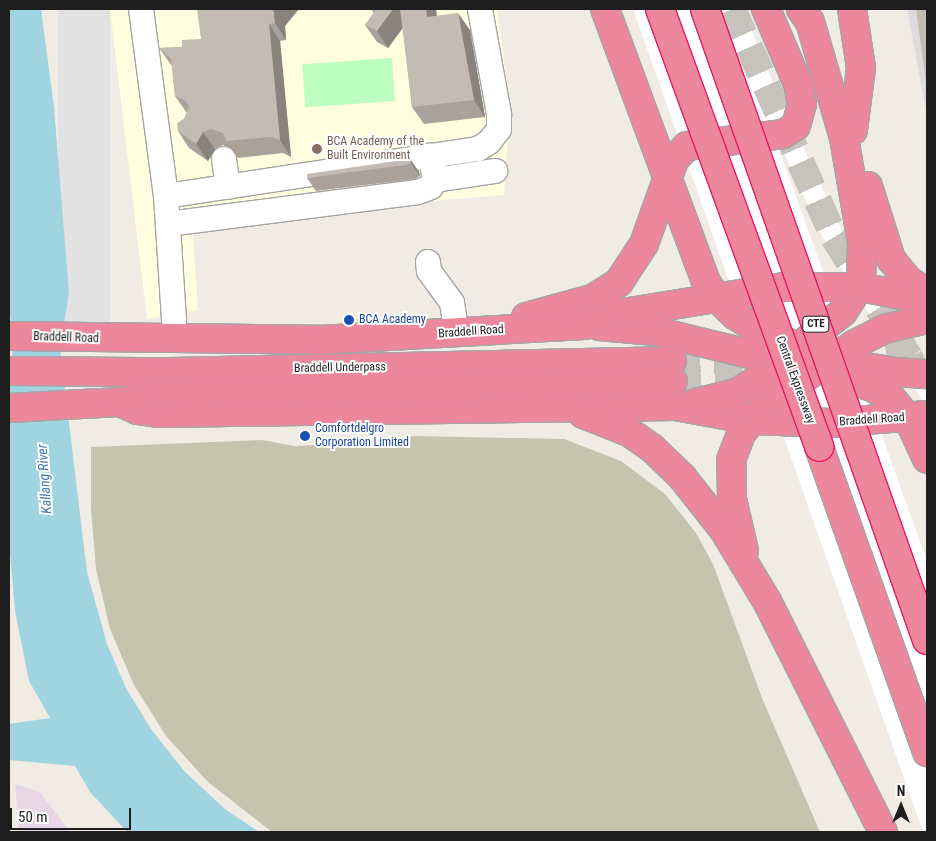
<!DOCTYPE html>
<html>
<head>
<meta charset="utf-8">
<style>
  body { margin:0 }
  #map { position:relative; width:936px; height:841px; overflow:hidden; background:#f0ece4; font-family:"Roboto Condensed",sans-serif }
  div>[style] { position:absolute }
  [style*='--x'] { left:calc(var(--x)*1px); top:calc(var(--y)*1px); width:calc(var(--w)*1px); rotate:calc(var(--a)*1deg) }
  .residential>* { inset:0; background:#dddbdb }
  .industrial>* { inset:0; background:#ead5e6 }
  .education>* { inset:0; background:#fffede }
  .construction>* { inset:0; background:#c5c5af }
  .park>* { inset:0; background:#befdc2; transform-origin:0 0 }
  .parking>* { inset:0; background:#e2e2e2; transform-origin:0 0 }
  .water>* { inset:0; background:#a1d4e1 }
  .pier>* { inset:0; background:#fff }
  .highway-tunnel>* { height:28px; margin-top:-14px; transform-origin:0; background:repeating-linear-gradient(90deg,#c6c3bc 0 28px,transparent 0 42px) }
  .roads { filter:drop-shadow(1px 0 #a5a5a5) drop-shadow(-1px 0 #a5a5a5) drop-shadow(0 1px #a5a5a5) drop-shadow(0 -1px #a5a5a5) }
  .minor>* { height:24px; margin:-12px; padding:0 12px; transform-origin:12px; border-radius:12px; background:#fff }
  .highway>* { height:28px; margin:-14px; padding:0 14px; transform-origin:14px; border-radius:14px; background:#ec879c }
  .bridges { filter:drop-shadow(1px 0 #e61964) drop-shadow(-1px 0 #e61964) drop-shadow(0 1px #e61964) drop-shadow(0 -1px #e61964) }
  .highway-bridge>* { height:28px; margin:-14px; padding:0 14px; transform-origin:14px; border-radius:14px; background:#ec879c }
  .wall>* { inset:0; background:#a9a19a }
  .shaded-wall>* { inset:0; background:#89837d }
  .building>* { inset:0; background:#c4bbb3 }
  .dots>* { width:14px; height:14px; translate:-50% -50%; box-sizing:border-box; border:2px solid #fff; border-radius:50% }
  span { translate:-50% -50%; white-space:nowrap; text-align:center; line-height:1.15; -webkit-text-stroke:4px #fff; paint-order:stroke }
  .shield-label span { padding:1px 4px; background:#fff; border:1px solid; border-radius:4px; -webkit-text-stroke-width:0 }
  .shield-label { font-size:11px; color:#1e1e1e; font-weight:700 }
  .education-label { font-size:12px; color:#785e54 }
  .left { translate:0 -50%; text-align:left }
  .transit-label { font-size:12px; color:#164399 }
  .street-label { font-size:12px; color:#1e1e1e }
  .water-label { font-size:14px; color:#417aad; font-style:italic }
  .frame { position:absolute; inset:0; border:10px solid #1e1e1e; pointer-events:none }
  .north { position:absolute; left:876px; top:781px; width:50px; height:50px; -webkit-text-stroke:4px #fff; paint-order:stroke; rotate:0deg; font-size:14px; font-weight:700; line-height:20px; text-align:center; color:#1e1e1e }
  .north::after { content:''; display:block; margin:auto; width:18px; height:22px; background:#1e1e1e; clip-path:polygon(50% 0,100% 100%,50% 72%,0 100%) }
  .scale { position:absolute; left:10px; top:808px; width:121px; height:22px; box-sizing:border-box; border:2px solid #1e1e1e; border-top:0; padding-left:6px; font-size:15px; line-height:18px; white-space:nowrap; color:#1e1e1e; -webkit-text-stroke:4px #fff; paint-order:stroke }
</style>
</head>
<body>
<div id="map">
  <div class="residential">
    <i style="clip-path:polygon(907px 9px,927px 9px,927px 115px)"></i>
  </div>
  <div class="industrial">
    <i style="clip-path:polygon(15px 784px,40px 792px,70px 832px,19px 832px)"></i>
  </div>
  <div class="education">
    <i style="clip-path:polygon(110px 9px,497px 9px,510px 103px,504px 195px,192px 221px,198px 310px,147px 319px)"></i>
  </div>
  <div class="construction">
    <i style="clip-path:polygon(415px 436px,564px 439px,621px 461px,665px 494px,696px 533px,713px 564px,762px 698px,820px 832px,272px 832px,208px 782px,166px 736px,134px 685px,110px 629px,96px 569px,91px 509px,91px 447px,262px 440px,294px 446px,378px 443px)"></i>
  </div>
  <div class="park">
    <i style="left:392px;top:58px;width:43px;height:90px;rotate:86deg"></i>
  </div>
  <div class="parking">
    <i style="left:58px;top:9px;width:52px;height:315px"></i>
  </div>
  <div class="water">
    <i style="clip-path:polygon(9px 9px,41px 9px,54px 107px,69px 293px,60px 348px,87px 572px,107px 644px,126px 688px,151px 729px,184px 771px,225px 809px,259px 832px,127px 832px,90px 792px,75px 766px,9px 760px,9px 724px,50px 718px,29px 681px,15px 611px,9px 542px,9px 373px,13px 348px,9px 302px)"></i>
  </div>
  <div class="pier">
    <i style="clip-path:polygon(633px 9px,743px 9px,766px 67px,850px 248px,927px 375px,927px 415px,922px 400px,825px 242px,783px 151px,780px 152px,927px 561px,927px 832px,923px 832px)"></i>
  </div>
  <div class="highway-tunnel">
    <i style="--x:732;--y:9;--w:250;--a:65.9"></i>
    <i style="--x:834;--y:237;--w:142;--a:58"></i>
    <i style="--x:909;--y:357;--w:41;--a:64.1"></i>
    <i style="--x:885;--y:345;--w:42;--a:-5.4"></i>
    <i style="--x:672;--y:361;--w:73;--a:-4.7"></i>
    <i style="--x:673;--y:381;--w:78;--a:-5.1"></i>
  </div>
  <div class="roads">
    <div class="minor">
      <i style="--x:141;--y:9;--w:189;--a:82.4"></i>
      <i style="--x:166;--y:196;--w:124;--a:86.3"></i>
      <i style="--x:224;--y:159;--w:28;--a:82"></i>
      <i style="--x:435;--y:180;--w:61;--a:-8.5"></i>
      <i style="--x:166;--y:196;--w:316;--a:-8.6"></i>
      <i style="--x:478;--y:149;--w:13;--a:-32"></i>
      <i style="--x:489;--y:142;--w:16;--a:-52"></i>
      <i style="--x:499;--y:129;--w:15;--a:-90"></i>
      <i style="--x:499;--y:114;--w:107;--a:-100.3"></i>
      <i style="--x:168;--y:224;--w:252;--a:-7.3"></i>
      <i style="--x:418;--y:192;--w:14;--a:-21"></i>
      <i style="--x:431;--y:187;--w:8;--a:-60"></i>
      <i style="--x:435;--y:180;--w:25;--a:-101"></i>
      <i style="--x:428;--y:262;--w:9;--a:84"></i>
      <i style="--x:429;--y:271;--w:39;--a:54"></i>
      <i style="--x:452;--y:303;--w:30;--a:81"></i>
    </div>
    <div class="highway">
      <i style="--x:605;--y:9;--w:291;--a:69.7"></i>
      <i style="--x:706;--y:282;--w:17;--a:57"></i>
      <i style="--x:715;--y:296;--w:28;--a:44"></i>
      <i style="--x:735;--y:315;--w:24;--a:33"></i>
      <i style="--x:755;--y:328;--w:82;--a:23.7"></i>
      <i style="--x:830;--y:361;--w:67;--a:9.5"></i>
      <i style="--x:896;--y:372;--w:31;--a:4"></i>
      <i style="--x:852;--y:9;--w:60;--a:81.3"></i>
      <i style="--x:861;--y:68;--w:63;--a:97.4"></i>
      <i style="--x:868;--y:186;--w:77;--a:72.5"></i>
      <i style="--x:891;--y:259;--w:27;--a:51"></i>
      <i style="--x:908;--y:280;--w:23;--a:34"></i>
      <i style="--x:526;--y:317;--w:68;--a:-15.3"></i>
      <i style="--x:592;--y:299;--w:32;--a:-32"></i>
      <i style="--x:619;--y:282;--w:45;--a:-56.7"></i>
      <i style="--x:644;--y:244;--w:89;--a:-70.3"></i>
      <i style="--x:674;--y:160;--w:19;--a:-47"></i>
      <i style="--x:687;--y:146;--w:97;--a:-7.1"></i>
      <i style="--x:783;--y:134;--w:15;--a:-32"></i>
      <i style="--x:796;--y:126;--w:23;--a:-75"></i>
      <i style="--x:802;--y:104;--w:20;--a:-101"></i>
      <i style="--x:798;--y:84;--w:82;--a:-113.1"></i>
      <i style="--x:599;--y:326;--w:56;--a:5.1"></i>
      <i style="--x:655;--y:331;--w:143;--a:13.7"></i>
      <i style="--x:9;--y:336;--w:309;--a:0.7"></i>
      <i style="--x:318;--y:340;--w:267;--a:-3.2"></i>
      <i style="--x:585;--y:325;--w:40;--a:-18"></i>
      <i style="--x:623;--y:313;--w:162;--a:-9.2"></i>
      <i style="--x:783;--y:287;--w:77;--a:0"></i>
      <i style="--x:860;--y:287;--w:68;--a:11"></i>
      <i style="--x:9;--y:371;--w:162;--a:0.4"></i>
      <i style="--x:171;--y:372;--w:501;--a:-1.26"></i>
      <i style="--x:841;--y:376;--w:33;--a:20"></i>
      <i style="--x:872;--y:387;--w:23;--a:31"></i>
      <i style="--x:892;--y:399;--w:25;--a:50"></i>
      <i style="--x:908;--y:418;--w:45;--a:65.1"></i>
      <i style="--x:120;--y:402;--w:19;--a:25"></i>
      <i style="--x:137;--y:410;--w:21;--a:8"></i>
      <i style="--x:158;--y:413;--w:517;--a:-0.78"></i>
      <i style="--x:675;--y:406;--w:78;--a:10.3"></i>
      <i style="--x:752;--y:420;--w:79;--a:2.2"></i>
      <i style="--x:831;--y:423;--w:96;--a:-4.8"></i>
      <i style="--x:691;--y:404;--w:46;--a:-13.7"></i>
      <i style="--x:736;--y:393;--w:22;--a:-32"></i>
      <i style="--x:755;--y:381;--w:112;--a:-38.1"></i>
      <i style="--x:843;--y:312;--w:33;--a:-57"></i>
      <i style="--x:861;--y:284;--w:42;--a:-88.6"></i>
      <i style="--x:862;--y:242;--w:106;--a:-99.8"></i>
      <i style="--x:844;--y:138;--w:121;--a:-106.3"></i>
      <i style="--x:810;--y:22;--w:16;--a:-125"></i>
      <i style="--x:9;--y:408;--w:111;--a:-3.1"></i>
      <i style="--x:120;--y:402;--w:42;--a:-11"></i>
      <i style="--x:161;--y:394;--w:512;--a:-1.45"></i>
      <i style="--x:583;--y:414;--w:49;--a:21.4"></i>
      <i style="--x:629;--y:432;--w:28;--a:35"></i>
      <i style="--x:652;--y:448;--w:42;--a:44"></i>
      <i style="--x:682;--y:477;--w:68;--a:51.6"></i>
      <i style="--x:724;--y:530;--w:85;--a:58.9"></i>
      <i style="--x:768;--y:603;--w:256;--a:63.3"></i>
      <i style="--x:819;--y:447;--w:324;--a:70.5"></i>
      <i style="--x:744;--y:551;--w:53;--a:-103"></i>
      <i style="--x:732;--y:499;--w:39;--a:-91"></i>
      <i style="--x:731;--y:460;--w:28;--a:-69"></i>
      <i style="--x:741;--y:434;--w:18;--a:-52"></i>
      <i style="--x:752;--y:420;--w:26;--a:-47"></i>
      <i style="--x:770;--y:401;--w:100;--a:-34"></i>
      <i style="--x:853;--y:345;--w:35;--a:-27"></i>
      <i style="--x:884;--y:329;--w:44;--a:-13.1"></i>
    </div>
  </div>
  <div class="bridges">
    <div class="highway-bridge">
      <i style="--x:660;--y:9;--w:466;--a:70"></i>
      <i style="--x:705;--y:9;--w:669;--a:70.62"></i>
    </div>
  </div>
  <div class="wall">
    <i style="clip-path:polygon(371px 9px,438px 9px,436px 9px,437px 16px,470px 30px,485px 117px,424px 124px,412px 107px,403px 28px,388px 48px,377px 42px,365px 25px,374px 13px)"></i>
    <i style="clip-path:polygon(298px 10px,285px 26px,286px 40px,280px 41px,291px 157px,283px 153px,238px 158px,231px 149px,223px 145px,215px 149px,208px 161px,189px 148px,178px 131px,187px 113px,175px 96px,172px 66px,159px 48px,182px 47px,201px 39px)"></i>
    <i style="clip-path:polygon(410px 159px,419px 172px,420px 176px,415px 179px,316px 191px,307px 178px)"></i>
  </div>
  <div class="shaded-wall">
    <i style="clip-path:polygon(274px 9px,297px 9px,298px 10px,285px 26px,286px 40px,275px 23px,273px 10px)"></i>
    <i style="clip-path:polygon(393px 9px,406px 9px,411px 16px,388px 48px,377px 31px)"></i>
    <i style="clip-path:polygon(426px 9px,436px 9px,438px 34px,427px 17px)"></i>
    <i style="clip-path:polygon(458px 13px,470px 30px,485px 117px,474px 100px)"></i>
    <i style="clip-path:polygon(269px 24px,280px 41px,291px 157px,280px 140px)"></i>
    <i style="clip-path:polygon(203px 132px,215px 149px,208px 161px,196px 144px)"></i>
    <i style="clip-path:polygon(410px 159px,419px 172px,420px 176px,411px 163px)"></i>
  </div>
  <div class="building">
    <i style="clip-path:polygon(197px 9px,274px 9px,273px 10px,275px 23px,269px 24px,280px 140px,271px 137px,226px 141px,223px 133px,211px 129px,203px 132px,196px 144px,178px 131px,177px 123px,184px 119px,189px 106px,185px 100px,175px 96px,171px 59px,159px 48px,182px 47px,182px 40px,201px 39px)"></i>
    <i style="clip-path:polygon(376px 9px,393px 9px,377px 31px,365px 25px)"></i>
    <i style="clip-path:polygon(400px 9px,426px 9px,427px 17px,458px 13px,474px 100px,412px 107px)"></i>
    <i style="clip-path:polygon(916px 9px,927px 9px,927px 89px)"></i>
    <i style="clip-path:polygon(410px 159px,411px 163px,405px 165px,307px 178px,307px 174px)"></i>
  </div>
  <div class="dots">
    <i style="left:317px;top:149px;background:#8d6e63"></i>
    <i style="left:349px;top:320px;background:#1a4fb4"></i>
    <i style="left:305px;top:436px;background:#1a4fb4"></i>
  </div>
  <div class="shield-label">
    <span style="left:816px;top:324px">CTE</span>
  </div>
  <div class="education-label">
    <span class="left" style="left:327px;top:149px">BCA Academy of the<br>Built Environment</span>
  </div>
  <div class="transit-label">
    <span class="left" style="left:359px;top:320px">BCA Academy</span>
    <span class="left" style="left:315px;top:436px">Comfortdelgro<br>Corporation Limited</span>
  </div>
  <div class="street-label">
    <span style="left:471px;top:332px;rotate:-4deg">Braddell Road</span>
    <span style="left:66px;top:338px;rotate:2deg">Braddell Road</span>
    <span style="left:340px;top:368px;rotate:-1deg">Braddell Underpass</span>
    <span style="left:795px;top:380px;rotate:70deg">Central Expressway</span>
    <span style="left:872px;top:420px;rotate:-4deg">Braddell Road</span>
  </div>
  <div class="water-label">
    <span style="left:44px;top:479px;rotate:-94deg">Kallang River</span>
  </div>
  <div class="frame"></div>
  <div class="north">N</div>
  <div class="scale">50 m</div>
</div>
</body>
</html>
